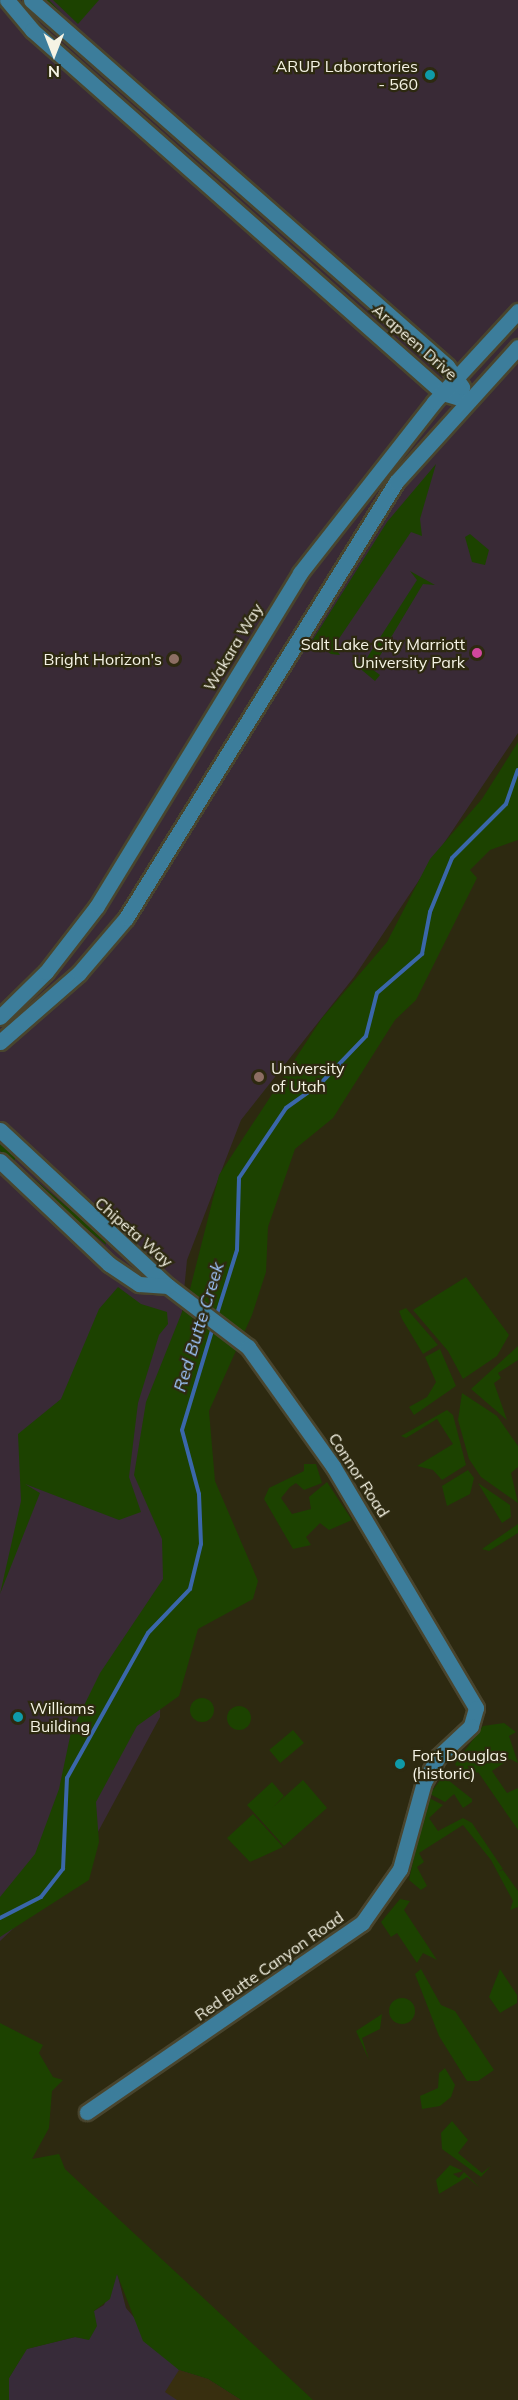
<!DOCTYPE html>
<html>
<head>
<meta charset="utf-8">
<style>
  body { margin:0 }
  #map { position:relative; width:518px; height:2400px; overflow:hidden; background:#2d2910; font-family:Mulish,sans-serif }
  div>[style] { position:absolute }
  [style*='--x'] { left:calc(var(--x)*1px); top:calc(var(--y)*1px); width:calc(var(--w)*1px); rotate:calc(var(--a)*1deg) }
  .commercial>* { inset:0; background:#392a36 }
  .industrial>* { inset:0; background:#372b39 }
  .green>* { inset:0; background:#1c4200; transform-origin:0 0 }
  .round { border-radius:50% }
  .sand>* { inset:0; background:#382f0f }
  .stream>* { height:4px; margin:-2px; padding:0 2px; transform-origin:2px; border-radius:2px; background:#3a67aa }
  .roads { filter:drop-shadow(2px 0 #49452e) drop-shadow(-2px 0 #49452e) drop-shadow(0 2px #49452e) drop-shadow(0 -2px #49452e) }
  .minor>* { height:15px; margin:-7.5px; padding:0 7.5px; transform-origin:7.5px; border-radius:7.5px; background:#3c7d9b }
  .dots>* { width:16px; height:16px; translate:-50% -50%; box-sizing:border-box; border:3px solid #2d2910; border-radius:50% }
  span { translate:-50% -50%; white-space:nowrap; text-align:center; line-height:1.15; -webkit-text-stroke:4.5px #2d2910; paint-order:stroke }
  .poi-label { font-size:16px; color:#f5f3e4 }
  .right { translate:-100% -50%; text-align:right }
  .left { translate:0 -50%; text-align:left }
  .street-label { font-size:16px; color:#f5f3e4 }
  .water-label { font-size:18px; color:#9fc5fd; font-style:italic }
  .north { position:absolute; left:24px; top:24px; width:60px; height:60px; -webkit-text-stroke:4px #2d2910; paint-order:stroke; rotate:180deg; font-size:16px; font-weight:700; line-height:24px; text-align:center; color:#f5f3e4 }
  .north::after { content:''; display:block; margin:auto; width:21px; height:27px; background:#f5f3e4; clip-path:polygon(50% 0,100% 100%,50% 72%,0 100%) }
</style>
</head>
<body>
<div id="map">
  <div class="commercial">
    <i style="clip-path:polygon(0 0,518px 0,518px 733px,354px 977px,241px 1120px,187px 1260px,165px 1488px,160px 1717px,79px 1867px,0 1941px)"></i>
  </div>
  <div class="industrial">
    <i style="clip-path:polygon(117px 2273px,126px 2308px,179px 2370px,208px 2379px,241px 2400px,9px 2400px,9px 2378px,26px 2349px,75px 2337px,89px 2339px,94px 2311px,104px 2305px)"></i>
  </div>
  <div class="green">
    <i style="clip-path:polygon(42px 0,49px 0,75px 27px,70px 26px)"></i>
    <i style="clip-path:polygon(53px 0,99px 0,78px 24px)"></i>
    <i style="clip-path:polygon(436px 464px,420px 519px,422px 536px,411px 532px,334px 646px,340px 655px,331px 654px,312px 641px,387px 522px)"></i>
    <i style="clip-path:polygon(470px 534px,489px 550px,485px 565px,472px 562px,465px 537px)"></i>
    <i style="clip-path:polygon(410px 571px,435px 585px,423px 584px,372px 669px,380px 675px,375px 681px,351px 661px,363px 664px,417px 580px)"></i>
    <i style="clip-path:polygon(518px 742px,518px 840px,490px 850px,470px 870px,477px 878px,416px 1000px,395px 1020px,333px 1118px,295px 1149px,268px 1227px,266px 1272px,252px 1315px,209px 1411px,215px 1481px,258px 1581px,253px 1599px,198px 1629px,179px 1696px,137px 1726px,96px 1802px,99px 1842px,89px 1880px,0 1937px,0 1897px,35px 1854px,59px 1789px,71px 1732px,100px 1673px,163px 1579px,162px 1539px,134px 1475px,146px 1402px,188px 1297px,219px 1175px,322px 1018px,387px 942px,430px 859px,482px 799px)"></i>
    <i style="clip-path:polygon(0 1140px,16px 1157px,14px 1161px,0 1151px)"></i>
    <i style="clip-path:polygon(32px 1177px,105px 1239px,106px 1245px,30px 1181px)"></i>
    <i style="clip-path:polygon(466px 1277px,509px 1335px,497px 1356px,463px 1379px,448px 1351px,413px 1310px)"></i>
    <i style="clip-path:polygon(118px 1287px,141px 1304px,167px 1312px,168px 1324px,159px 1335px,138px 1403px,129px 1477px,141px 1512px,119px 1520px,25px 1484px,40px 1493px,0 1594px,21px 1501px,18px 1434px,61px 1399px,99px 1309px)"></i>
    <i style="clip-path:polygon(406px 1308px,438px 1345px,423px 1354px,402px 1319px,399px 1311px)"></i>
    <i style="clip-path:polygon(518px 1346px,518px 1360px,498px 1373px,501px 1378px,494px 1383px,507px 1420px,471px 1389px)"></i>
    <i style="clip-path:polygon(440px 1349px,456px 1386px,414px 1415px,409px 1407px,427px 1397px,436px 1382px,425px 1357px)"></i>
    <i style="clip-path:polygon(462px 1393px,497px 1416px,518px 1446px,518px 1467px,511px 1473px,518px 1503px,481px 1477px,469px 1459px,458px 1420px)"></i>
    <i style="clip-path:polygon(447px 1410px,453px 1415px,466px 1465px,442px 1480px,433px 1470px,417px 1466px,453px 1444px,437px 1419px,406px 1438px,401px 1436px)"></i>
    <i style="clip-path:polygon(304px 1464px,316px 1464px,322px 1483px,304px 1490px,296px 1483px,290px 1487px,281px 1498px,292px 1514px,311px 1509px,309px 1497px,327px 1482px,352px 1520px,329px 1530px,320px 1523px,306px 1537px,311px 1545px,293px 1549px,264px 1499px,269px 1488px,304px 1471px)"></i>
    <i style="clip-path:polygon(468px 1470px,474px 1478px,470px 1494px,447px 1506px,442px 1486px)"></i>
    <i style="clip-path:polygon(478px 1483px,510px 1505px,511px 1517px,502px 1523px)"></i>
    <i style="clip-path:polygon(518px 1524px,518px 1533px,489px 1551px,482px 1549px)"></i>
    <i class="round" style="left:190px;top:1698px;width:24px;height:24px"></i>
    <i class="round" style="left:227px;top:1706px;width:24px;height:24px"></i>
    <i style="clip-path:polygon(504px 1723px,516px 1732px,509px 1736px,518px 1763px,510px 1759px,492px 1771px,507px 1793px,518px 1788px,518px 1830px,478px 1772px,467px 1778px,455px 1764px,483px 1726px)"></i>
    <i style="left:293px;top:1730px;width:17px;height:31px;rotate:50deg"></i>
    <i style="clip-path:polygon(443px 1776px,472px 1799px,472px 1802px,463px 1808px,454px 1794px,445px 1802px,430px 1794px)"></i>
    <i style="clip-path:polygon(303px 1780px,327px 1808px,284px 1846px,247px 1805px,272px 1782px,284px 1796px,272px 1808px)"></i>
    <i style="clip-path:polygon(427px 1797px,443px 1805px,429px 1818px,438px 1831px,463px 1818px,472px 1823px,503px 1869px,499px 1871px,503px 1870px,518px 1891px,518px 1907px,510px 1910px,513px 1901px,491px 1860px,463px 1825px,419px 1853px,424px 1862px,417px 1867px,427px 1886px,421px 1890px,409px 1880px)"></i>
    <i style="clip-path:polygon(253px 1814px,283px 1847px,250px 1862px,227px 1838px)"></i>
    <i style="clip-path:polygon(400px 1899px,410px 1901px,404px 1910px,437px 1960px,423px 1953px,417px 1963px,397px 1933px,391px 1937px,381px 1922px)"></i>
    <i style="clip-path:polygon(421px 1969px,441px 2005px,455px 2011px,494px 2070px,478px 2081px,467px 2081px,439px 2036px,415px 1974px)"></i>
    <i style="clip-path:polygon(500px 1969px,517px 1995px,517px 2003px,500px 2013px,489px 1997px)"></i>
    <i class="round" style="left:389px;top:1998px;width:26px;height:26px"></i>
    <i style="clip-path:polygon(382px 2014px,380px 2029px,362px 2038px,369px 2060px,356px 2031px)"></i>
    <i style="clip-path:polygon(0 2023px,43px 2045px,39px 2053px,53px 2077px,63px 2080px,52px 2091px,49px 2128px,32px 2159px,59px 2154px,65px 2169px,313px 2400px,241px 2400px,208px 2379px,179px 2370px,143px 2341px,117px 2274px,110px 2299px,94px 2311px,97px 2326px,89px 2340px,75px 2337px,27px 2349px,9px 2378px,9px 2400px,0 2400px)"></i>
    <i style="clip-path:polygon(445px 2068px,455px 2085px,451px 2097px,440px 2106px,422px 2109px,420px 2096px,438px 2088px,439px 2073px)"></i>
    <i style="clip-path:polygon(452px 2121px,468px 2140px,458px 2153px,482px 2173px,491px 2166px,481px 2177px,442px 2149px,441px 2133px)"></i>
    <i style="clip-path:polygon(450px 2165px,463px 2171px,453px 2174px,459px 2178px,464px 2172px,480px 2188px,467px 2177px,439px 2194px,436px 2180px)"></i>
  </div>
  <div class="sand">
    <i style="clip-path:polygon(179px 2370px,208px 2379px,241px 2400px,177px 2400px,165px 2392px)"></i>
  </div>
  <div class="stream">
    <i style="--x:216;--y:1317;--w:70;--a:-72.6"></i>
    <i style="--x:237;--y:1250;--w:72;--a:-88.4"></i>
    <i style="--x:239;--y:1178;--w:84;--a:-56.1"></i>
    <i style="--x:286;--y:1108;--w:43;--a:-35.5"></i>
    <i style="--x:321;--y:1083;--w:65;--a:-46.2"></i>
    <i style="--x:366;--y:1036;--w:44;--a:-75.7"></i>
    <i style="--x:377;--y:993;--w:60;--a:-40.9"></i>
    <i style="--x:422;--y:954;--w:43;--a:-79.2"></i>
    <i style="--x:430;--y:912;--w:58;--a:-67.8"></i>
    <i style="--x:452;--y:858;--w:76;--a:-45"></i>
    <i style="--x:506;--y:804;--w:36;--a:-71"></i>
    <i style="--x:0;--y:1918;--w:46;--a:-27.1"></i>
    <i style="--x:41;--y:1897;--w:36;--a:-52"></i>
    <i style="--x:63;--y:1869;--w:91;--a:-87.5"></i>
    <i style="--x:67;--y:1778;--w:166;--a:-60.8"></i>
    <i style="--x:148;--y:1633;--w:61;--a:-46.3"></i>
    <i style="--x:190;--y:1589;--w:46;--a:-76.3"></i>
    <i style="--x:201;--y:1544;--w:50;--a:-92.3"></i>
    <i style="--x:199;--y:1494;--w:66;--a:-104.9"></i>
    <i style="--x:182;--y:1430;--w:108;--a:-73.2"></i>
  </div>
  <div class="roads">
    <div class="minor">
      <i style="--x:7;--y:0;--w:39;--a:50"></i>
      <i style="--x:32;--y:30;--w:548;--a:41.45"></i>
      <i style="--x:443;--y:393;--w:27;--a:17"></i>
      <i style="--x:31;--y:0;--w:554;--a:41.34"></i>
      <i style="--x:447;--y:366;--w:26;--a:54"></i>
      <i style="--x:0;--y:1017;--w:64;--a:-44.4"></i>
      <i style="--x:46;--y:972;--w:83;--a:-52.3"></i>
      <i style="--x:97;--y:906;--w:390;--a:-58.6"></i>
      <i style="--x:300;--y:573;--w:217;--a:-51.9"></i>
      <i style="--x:434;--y:402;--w:124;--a:-47.3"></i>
      <i style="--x:0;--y:1042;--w:105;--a:-41.1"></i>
      <i style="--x:79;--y:973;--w:72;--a:-49.5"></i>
      <i style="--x:126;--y:918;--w:513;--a:-58.23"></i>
      <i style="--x:396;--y:482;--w:182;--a:-47.9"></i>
      <i style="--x:0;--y:1130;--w:229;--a:42.9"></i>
      <i style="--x:168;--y:1286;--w:101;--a:37.3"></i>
      <i style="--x:248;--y:1347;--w:146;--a:54.5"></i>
      <i style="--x:333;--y:1466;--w:281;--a:59.4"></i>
      <i style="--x:476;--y:1708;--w:19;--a:106"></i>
      <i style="--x:471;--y:1726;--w:45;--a:136.8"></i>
      <i style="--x:438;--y:1757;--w:29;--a:119"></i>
      <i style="--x:424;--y:1782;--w:90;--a:105.4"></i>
      <i style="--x:400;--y:1869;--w:66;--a:125.1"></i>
      <i style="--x:362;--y:1923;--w:334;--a:145.5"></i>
      <i style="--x:0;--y:1161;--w:150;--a:43.4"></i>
      <i style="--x:109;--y:1264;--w:36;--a:34"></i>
      <i style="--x:139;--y:1284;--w:29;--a:4"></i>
    </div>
  </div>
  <div class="dots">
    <i style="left:430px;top:75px;background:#0f9aa8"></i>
    <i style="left:477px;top:653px;background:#d1479c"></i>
    <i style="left:174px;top:659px;background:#8d6e63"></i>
    <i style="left:259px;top:1077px;background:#8d6e63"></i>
    <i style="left:18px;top:1717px;background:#0f9aa8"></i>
    <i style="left:400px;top:1764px;background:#0f9aa8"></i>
  </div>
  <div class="poi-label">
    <span class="right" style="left:418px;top:75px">ARUP Laboratories<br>- 560</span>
    <span class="right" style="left:465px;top:653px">Salt Lake City Marriott<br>University Park</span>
    <span class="right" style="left:162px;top:659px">Bright Horizon's</span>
    <span class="left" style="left:271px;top:1077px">University<br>of Utah</span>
    <span class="left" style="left:30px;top:1717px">Williams<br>Building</span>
    <span class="left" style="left:412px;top:1764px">Fort Douglas<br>(historic)</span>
  </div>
  <div class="street-label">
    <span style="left:415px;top:342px;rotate:41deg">Arapeen Drive</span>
    <span style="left:233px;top:647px;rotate:-59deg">Wakara Way</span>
    <span style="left:134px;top:1232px;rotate:41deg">Chipeta Way</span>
    <span style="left:359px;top:1475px;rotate:57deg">Connor Road</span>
    <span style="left:269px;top:1966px;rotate:-35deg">Red Butte Canyon Road</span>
  </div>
  <div class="water-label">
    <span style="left:199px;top:1327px;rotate:-73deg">Red Butte Creek</span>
  </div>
  <div class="north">N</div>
</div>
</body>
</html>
